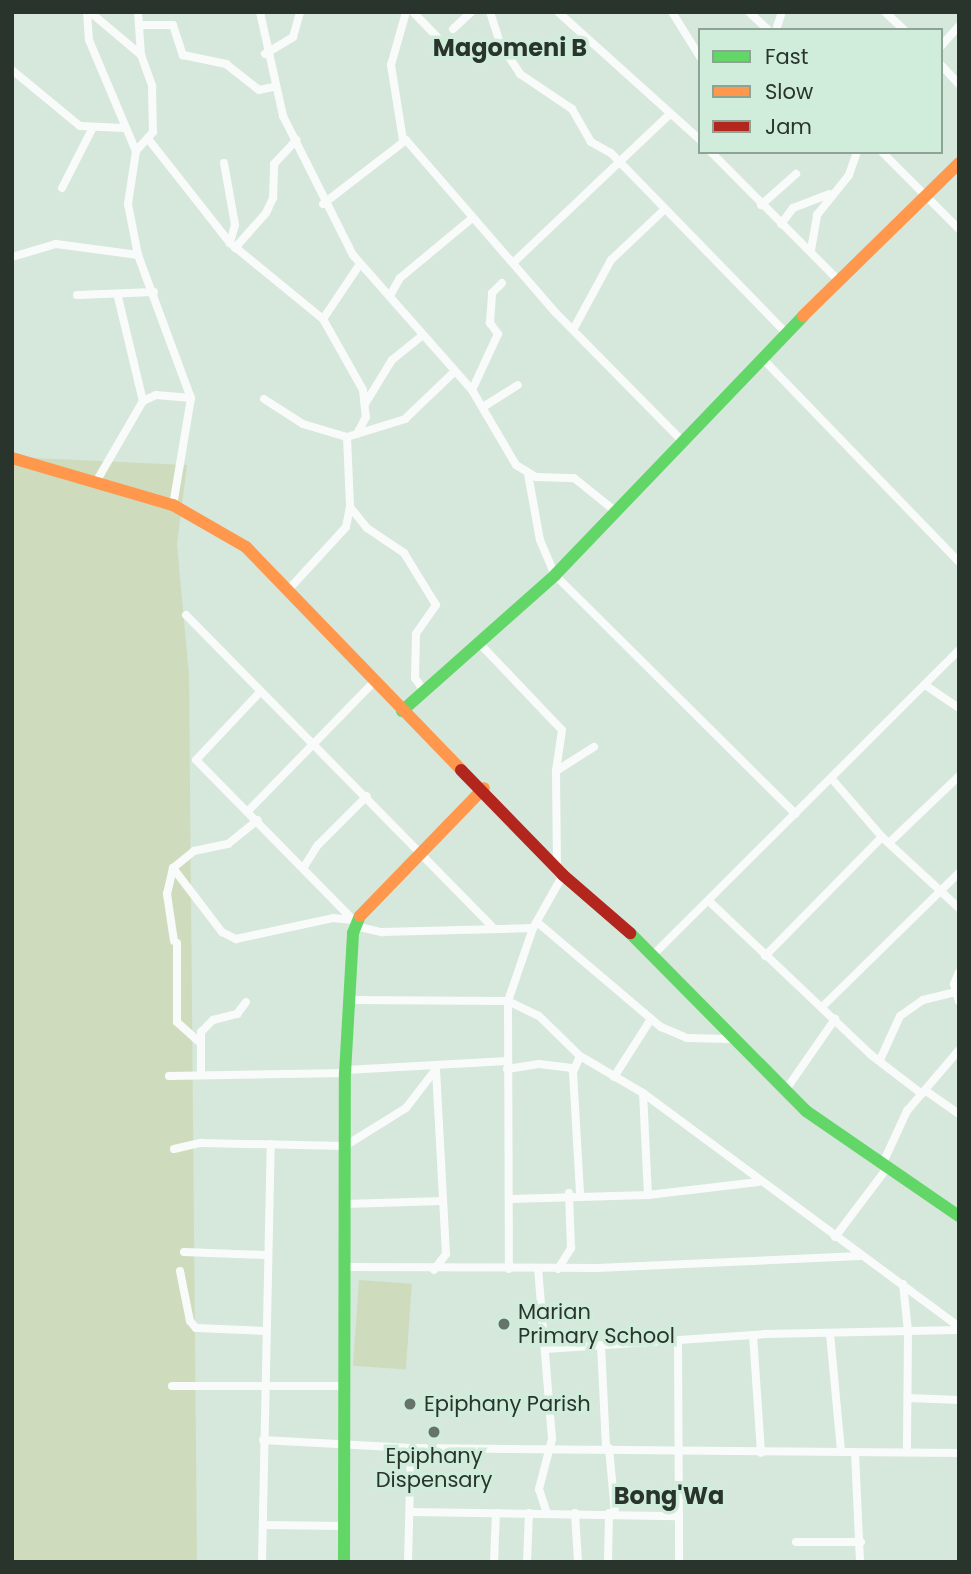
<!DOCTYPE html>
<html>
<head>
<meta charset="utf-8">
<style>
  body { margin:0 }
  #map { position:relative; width:971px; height:1574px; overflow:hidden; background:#d6e7dc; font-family:Poppins,sans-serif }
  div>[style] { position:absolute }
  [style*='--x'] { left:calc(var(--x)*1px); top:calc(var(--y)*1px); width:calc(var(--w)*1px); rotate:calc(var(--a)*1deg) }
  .green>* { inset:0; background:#cedcbd; transform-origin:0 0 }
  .street>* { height:8px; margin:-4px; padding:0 4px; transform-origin:4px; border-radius:4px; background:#f9fbfa }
  .fast>* { height:12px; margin:-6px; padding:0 6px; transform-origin:6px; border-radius:6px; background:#63d668 }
  .slow>* { height:12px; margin:-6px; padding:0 6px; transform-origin:6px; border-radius:6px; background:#ff974d }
  .jam>* { height:12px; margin:-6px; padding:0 6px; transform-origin:6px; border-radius:6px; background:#b3261e }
  .dots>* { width:19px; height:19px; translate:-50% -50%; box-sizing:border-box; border:4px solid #d0eddb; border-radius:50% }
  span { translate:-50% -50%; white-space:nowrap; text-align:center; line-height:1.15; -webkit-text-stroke:7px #d0eddb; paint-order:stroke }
  .poi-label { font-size:21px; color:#29342d }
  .left { translate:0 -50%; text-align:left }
  .quarter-label { font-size:24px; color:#29342d; font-weight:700 }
  .frame { position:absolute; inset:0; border:14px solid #29342d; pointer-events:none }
  .legend { position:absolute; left:698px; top:28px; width:245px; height:126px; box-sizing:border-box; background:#d0eddb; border:2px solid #8da395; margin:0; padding:9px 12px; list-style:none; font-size:21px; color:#29342d }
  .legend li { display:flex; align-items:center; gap:14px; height:35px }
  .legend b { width:35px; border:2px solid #8da395 }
</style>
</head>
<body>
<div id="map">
  <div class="green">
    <i style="clip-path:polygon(12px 457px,187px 465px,177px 544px,189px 675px,197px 1562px,12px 1562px)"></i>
    <i style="left:359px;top:1280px;width:53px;height:86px;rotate:4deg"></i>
  </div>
  <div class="street">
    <i style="--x:87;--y:12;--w:28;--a:86"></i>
    <i style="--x:89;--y:40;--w:121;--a:67.1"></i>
    <i style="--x:90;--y:12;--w:67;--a:40.1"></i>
    <i style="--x:141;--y:55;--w:33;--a:70"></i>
    <i style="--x:152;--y:86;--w:46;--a:88.8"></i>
    <i style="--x:153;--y:132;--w:25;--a:132"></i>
    <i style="--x:136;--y:151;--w:54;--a:98.6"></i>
    <i style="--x:128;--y:204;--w:52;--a:78.9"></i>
    <i style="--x:138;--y:255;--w:153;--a:69.7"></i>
    <i style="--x:191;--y:398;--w:109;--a:99.5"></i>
    <i style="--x:138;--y:12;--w:43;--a:86"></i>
    <i style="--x:260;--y:12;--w:107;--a:77.5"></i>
    <i style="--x:283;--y:116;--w:156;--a:63.3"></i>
    <i style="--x:353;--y:255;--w:180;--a:48.6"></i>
    <i style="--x:472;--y:390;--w:87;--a:59.6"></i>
    <i style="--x:516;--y:465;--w:23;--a:31"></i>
    <i style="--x:536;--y:477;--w:38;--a:2"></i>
    <i style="--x:574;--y:478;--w:53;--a:38.8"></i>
    <i style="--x:413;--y:12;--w:36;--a:46"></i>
    <i style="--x:490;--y:12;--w:33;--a:72"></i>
    <i style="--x:500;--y:43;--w:37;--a:57"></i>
    <i style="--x:520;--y:74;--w:63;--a:33.9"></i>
    <i style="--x:572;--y:109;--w:38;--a:60"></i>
    <i style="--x:591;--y:142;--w:23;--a:29"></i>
    <i style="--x:611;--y:153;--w:251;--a:45.8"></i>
    <i style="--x:558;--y:12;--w:191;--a:42"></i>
    <i style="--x:672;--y:12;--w:53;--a:58.1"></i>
    <i style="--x:749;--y:12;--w:26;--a:43"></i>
    <i style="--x:885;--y:12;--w:26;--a:43"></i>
    <i style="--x:139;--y:25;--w:34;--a:0"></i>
    <i style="--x:173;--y:25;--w:32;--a:72"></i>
    <i style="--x:183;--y:55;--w:44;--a:11.8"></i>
    <i style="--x:226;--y:64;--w:42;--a:38.2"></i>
    <i style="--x:259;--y:90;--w:14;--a:-12"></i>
    <i style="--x:453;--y:29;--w:25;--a:-43"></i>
    <i style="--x:776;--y:30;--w:19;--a:-72"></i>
    <i style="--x:941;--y:46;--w:27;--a:-48"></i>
    <i style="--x:265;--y:54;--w:33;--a:-31"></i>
    <i style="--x:293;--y:37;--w:26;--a:-74"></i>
    <i style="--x:941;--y:65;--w:26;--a:47"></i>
    <i style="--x:12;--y:70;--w:88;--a:39.5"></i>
    <i style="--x:80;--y:126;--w:44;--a:2.6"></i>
    <i style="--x:149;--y:140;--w:131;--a:51.8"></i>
    <i style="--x:230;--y:243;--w:120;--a:39.3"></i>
    <i style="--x:323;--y:319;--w:81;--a:60.6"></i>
    <i style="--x:363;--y:390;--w:27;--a:84"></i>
    <i style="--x:366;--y:417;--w:19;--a:118"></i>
    <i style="--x:403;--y:140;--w:76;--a:-99.1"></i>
    <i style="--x:391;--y:65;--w:55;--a:-74.2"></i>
    <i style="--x:711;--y:152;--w:183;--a:45.2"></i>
    <i style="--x:882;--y:152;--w:109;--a:45"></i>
    <i style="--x:224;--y:163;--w:63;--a:79.9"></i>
    <i style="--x:235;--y:225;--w:19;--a:106"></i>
    <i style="--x:62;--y:188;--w:66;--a:-63"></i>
    <i style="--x:323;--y:204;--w:105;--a:-37.6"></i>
    <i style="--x:406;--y:140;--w:229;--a:49.1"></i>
    <i style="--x:556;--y:313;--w:182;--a:45.4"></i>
    <i style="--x:761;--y:205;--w:47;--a:-41.5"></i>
    <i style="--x:781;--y:224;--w:20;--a:-53"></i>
    <i style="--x:793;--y:208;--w:39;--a:-21"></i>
    <i style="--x:235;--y:248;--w:47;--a:-48.5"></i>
    <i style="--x:266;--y:213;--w:17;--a:-65"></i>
    <i style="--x:273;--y:198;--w:34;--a:-88"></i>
    <i style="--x:274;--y:164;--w:33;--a:-47"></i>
    <i style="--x:811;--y:250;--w:36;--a:-80"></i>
    <i style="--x:817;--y:215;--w:51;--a:-51.3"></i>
    <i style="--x:849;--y:175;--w:24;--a:-71"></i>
    <i style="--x:12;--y:257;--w:46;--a:-16.5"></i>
    <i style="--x:56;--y:244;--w:83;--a:7.6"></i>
    <i style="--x:515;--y:261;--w:211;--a:-43.5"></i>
    <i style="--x:391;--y:294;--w:18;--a:-61"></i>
    <i style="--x:400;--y:278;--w:92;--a:-39.7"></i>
    <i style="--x:77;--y:295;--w:77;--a:-2.2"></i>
    <i style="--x:118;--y:297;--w:107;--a:76.5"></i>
    <i style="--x:323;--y:319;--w:66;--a:-56.1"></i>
    <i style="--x:573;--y:330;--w:80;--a:-61.5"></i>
    <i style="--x:611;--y:260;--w:74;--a:-43.4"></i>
    <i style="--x:762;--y:358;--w:284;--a:46"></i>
    <i style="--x:472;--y:390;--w:62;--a:-65.1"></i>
    <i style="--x:498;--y:334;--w:14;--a:-126"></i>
    <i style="--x:490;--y:323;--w:30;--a:-86"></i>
    <i style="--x:492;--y:293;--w:14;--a:-45"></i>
    <i style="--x:264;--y:399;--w:46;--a:32.7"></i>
    <i style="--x:303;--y:424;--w:46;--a:16.5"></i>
    <i style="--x:347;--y:437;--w:61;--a:-17.2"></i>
    <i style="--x:405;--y:419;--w:69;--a:-43.8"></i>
    <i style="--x:365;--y:404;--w:52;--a:-58.5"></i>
    <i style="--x:392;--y:360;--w:40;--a:-39"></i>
    <i style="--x:483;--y:407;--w:41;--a:-32.2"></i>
    <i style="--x:347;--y:437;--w:70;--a:87.5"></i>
    <i style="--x:350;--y:507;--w:27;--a:51"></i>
    <i style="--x:367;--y:528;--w:45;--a:34"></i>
    <i style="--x:404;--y:553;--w:61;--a:58.4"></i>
    <i style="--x:436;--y:605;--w:35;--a:125"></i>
    <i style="--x:416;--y:634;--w:44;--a:91.3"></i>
    <i style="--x:415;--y:678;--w:14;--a:56"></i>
    <i style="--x:528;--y:474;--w:67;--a:79.7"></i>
    <i style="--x:540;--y:540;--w:38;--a:67"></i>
    <i style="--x:555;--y:575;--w:339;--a:44.8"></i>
    <i style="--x:96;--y:482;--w:94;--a:-59.9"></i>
    <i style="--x:143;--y:401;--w:14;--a:-25"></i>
    <i style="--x:156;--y:395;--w:35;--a:5"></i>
    <i style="--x:289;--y:589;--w:84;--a:-47.4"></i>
    <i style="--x:346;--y:527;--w:20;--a:-79"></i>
    <i style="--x:186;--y:615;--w:436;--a:45.5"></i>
    <i style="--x:481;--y:645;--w:117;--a:46.4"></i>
    <i style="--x:562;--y:730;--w:41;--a:98.3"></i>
    <i style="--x:556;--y:771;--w:97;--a:89.4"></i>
    <i style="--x:925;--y:685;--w:41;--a:34.1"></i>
    <i style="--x:260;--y:692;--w:93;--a:133.3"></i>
    <i style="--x:196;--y:760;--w:228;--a:45.5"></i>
    <i style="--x:556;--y:771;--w:45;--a:-32.3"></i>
    <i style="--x:832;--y:779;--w:77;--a:49.2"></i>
    <i style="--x:882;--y:837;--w:105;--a:42.7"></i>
    <i style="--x:249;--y:810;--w:177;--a:-45.7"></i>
    <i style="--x:890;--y:842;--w:95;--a:-43.7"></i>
    <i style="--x:304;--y:867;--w:26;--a:-58"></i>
    <i style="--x:318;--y:845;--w:69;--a:-45"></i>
    <i style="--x:173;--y:868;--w:81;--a:52.6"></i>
    <i style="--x:222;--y:932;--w:16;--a:27"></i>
    <i style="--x:236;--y:939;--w:99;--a:-12.2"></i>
    <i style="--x:333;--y:918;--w:20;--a:6"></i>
    <i style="--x:563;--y:875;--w:61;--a:119.5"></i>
    <i style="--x:533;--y:928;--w:77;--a:108.9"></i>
    <i style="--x:508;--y:1001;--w:34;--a:26"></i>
    <i style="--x:539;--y:1016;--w:57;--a:44.3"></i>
    <i style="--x:580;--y:1056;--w:73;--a:30.4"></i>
    <i style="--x:643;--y:1093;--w:393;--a:36.5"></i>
    <i style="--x:710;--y:902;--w:222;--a:43.5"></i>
    <i style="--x:871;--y:1055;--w:64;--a:37.4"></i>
    <i style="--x:537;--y:922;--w:162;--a:40.3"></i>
    <i style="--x:661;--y:1027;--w:28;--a:23"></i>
    <i style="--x:687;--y:1038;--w:42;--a:1.4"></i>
    <i style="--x:355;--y:926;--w:28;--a:13"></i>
    <i style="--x:382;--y:932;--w:151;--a:-1.5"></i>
    <i style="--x:174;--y:941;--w:48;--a:-98.5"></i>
    <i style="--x:167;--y:894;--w:27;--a:-77"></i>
    <i style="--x:173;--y:868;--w:27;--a:-39"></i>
    <i style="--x:194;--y:851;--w:35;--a:-12"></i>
    <i style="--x:228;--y:844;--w:38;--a:-39"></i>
    <i style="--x:177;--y:943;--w:79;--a:90"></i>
    <i style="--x:177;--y:1022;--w:31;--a:42"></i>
    <i style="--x:654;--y:954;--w:431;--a:-44.9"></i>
    <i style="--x:765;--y:956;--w:167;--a:-45.5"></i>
    <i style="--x:959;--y:972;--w:13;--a:113"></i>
    <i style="--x:954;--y:984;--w:18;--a:74"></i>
    <i style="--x:350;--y:1000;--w:158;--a:0.4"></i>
    <i style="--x:508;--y:1001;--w:268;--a:89.8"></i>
    <i style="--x:822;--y:1007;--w:192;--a:-44.4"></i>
    <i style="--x:880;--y:1060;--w:48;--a:-65.6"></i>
    <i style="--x:900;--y:1016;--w:28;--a:-35"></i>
    <i style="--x:923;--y:1000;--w:32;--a:-14"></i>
    <i style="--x:507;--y:1069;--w:32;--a:-9"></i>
    <i style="--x:539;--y:1064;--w:35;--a:7"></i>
    <i style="--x:346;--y:1070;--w:161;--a:-3.2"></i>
    <i style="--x:201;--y:1075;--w:43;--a:-90"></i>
    <i style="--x:201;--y:1032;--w:17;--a:-45"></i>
    <i style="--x:213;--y:1020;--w:25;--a:-14"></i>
    <i style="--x:237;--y:1014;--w:15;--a:-53"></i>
    <i style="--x:169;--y:1076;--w:176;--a:-1"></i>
    <i style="--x:614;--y:1077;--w:69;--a:-57.5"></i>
    <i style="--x:785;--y:1091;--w:88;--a:-55.2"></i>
    <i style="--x:926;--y:1091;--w:40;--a:34.9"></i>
    <i style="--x:643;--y:1093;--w:102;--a:87.2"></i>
    <i style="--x:174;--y:1149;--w:28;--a:-13"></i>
    <i style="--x:201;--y:1143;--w:144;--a:1.2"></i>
    <i style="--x:345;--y:1146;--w:72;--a:-31.9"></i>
    <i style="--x:406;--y:1108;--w:49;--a:-52.4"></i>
    <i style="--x:882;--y:1165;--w:60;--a:-65.2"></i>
    <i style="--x:907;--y:1111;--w:80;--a:-49.6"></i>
    <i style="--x:580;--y:1193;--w:121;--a:-93.3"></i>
    <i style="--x:573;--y:1072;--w:17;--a:-66"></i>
    <i style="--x:512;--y:1199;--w:136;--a:-1.7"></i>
    <i style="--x:648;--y:1195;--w:111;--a:-6.7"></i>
    <i style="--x:345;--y:1204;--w:98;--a:-1.8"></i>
    <i style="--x:835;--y:1237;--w:86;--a:-53"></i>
    <i style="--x:184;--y:1252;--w:82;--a:2.1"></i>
    <i style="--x:344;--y:1267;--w:253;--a:0.2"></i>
    <i style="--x:597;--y:1268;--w:263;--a:-2.6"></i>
    <i style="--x:538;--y:1268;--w:172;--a:85.3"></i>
    <i style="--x:552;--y:1439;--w:52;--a:104.6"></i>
    <i style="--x:539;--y:1489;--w:25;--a:72"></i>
    <i style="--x:558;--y:1269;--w:25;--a:-58"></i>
    <i style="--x:571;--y:1248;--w:55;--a:-92.1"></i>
    <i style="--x:434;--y:1270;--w:20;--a:-53"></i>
    <i style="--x:446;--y:1254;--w:185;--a:-93.1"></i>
    <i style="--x:180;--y:1271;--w:51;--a:78.7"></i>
    <i style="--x:190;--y:1321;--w:9;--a:49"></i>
    <i style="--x:196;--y:1328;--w:68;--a:2.5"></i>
    <i style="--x:903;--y:1284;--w:47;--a:83.9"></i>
    <i style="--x:908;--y:1331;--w:120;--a:90.5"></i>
    <i style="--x:830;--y:1334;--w:118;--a:84.6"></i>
    <i style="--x:753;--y:1335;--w:118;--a:86.1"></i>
    <i style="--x:678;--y:1340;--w:222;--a:89.7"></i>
    <i style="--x:601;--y:1345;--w:103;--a:87.2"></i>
    <i style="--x:546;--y:1349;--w:220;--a:-3.9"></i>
    <i style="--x:765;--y:1334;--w:194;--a:-1.2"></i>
    <i style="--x:172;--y:1386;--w:171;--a:0"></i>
    <i style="--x:908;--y:1398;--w:51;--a:2.2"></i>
    <i style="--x:263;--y:1440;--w:148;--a:3.1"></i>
    <i style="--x:411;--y:1448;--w:548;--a:0.52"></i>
    <i style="--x:609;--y:1448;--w:65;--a:84.7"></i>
    <i style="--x:855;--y:1452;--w:110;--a:87.4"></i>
    <i style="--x:410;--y:1512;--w:269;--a:0.9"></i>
    <i style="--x:575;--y:1513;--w:49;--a:86.5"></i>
    <i style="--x:264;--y:1525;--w:79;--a:0.7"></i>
    <i style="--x:796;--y:1542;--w:65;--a:0"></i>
    <i style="--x:262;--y:1562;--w:418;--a:-88.8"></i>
    <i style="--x:408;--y:1562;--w:114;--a:-88.5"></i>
    <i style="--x:494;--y:1562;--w:49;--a:-87.7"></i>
    <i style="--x:527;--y:1562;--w:49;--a:-87.7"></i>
    <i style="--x:608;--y:1562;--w:49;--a:-88.8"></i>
  </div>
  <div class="fast">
    <i style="--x:402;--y:711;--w:205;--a:-41.6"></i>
    <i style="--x:555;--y:575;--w:359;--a:-46.2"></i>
    <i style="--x:630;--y:933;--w:250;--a:45.3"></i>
    <i style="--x:806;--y:1111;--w:186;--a:34.5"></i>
    <i style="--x:344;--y:1562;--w:489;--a:-89.9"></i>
    <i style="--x:345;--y:1073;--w:140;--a:-86.7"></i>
    <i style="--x:353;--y:933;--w:18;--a:-68"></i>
  </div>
  <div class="slow">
    <i style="--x:803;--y:316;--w:219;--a:-44.4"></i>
    <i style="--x:12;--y:458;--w:168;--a:16.3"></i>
    <i style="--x:173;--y:505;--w:84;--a:29.9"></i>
    <i style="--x:246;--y:547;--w:310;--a:46"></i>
    <i style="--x:360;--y:916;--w:178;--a:-45.9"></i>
  </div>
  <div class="jam">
    <i style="--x:461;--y:770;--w:146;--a:45.8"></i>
    <i style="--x:563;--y:875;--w:89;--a:40.9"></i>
  </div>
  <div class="dots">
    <i style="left:504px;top:1324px;background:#66736a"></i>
    <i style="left:410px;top:1404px;background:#66736a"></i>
    <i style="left:434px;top:1432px;background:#66736a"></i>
  </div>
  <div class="poi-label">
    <span class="left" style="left:518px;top:1324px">Marian<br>Primary School</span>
    <span class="left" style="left:424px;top:1404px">Epiphany Parish</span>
    <span style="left:434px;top:1468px">Epiphany<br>Dispensary</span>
  </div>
  <div class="quarter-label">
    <span style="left:510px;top:48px">Magomeni B</span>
    <span style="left:669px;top:1496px">Bong'Wa</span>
  </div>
  <div class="frame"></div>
  <ul class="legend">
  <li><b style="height:9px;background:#63d668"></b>Fast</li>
  <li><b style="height:9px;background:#ff974d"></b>Slow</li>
  <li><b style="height:9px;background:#b3261e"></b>Jam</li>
  </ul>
</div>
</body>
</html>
